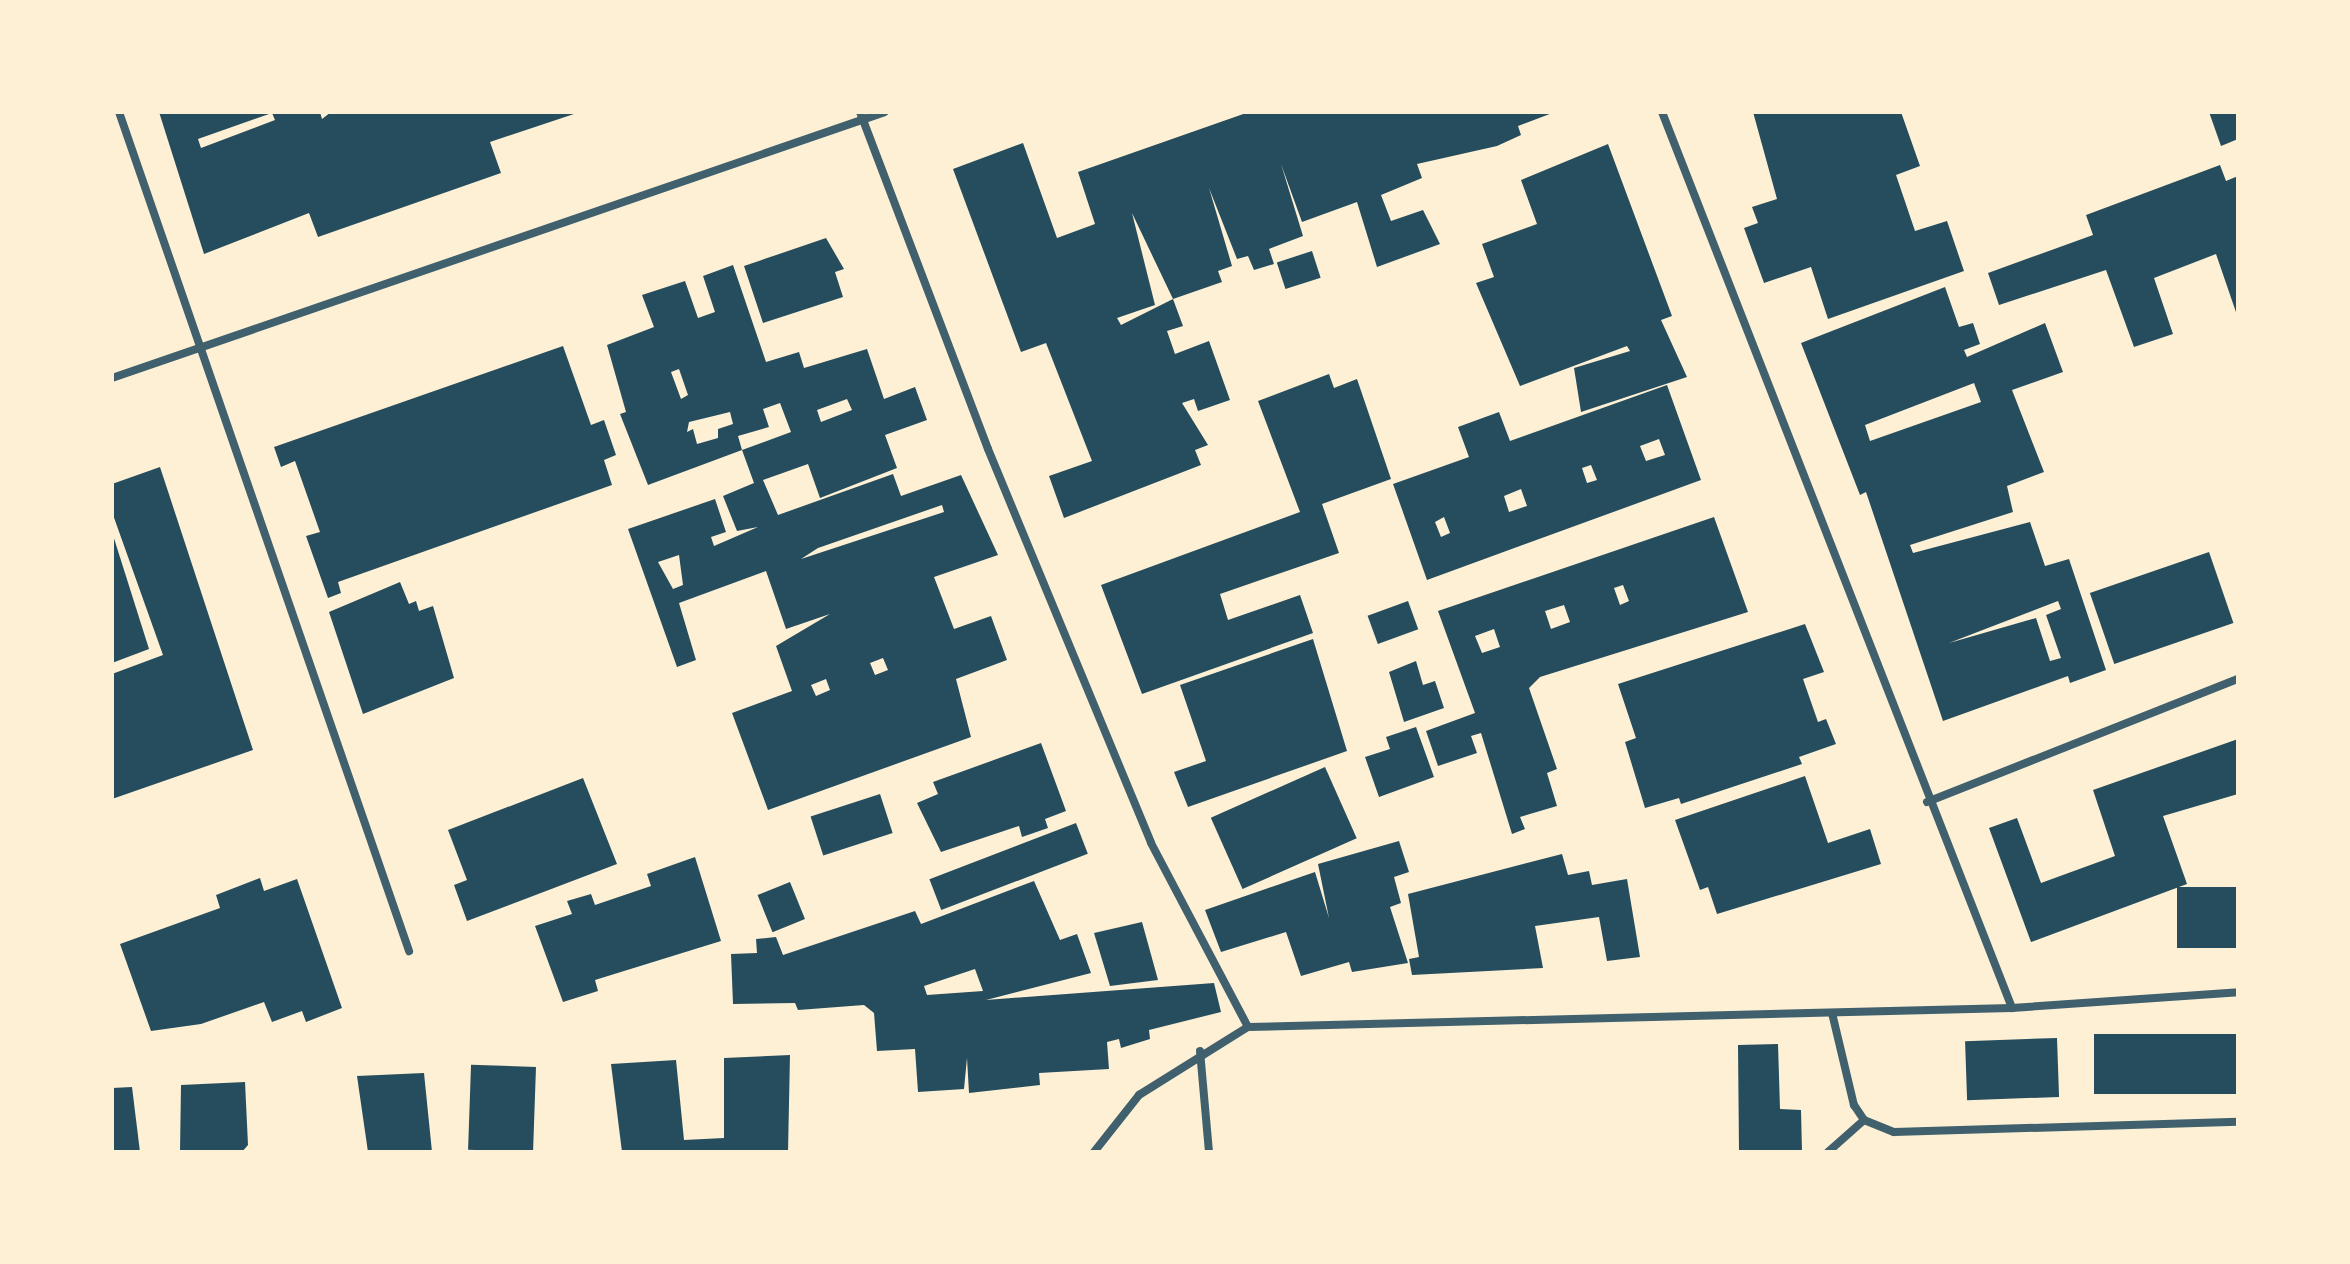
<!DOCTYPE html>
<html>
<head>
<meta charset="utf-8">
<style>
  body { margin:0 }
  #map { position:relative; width:2350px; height:1264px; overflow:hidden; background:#fdf0d5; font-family:Rubik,sans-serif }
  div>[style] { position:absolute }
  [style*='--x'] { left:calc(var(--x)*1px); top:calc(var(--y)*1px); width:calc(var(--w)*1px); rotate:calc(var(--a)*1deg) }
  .building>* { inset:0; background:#264d5e; transform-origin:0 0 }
  .minor>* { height:8px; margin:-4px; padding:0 4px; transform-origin:4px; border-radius:4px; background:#3f606c }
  span { translate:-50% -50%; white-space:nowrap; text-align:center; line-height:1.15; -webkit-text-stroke:8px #fdf0d5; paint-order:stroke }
  .frame { position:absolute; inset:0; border:114px solid #fdf0d5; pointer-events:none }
</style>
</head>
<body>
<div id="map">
  <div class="building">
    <i style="clip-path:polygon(evenodd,159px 112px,320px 112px,322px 119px,331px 112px,577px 113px,490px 142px,501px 173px,318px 237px,309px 213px,204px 254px,159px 112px,272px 113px,275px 120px,201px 148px,198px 139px,272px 113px)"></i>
    <i style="clip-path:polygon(evenodd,1249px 112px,1555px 112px,1518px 126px,1521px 135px,1497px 146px,1417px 164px,1422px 178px,1381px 195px,1391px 221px,1423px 210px,1440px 244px,1377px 267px,1357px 202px,1302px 222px,1281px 164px,1303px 236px,1269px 249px,1274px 264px,1254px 270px,1248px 256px,1237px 259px,1209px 188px,1232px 266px,1218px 271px,1222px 282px,1173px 299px,1183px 326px,1167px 331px,1175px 354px,1209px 341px,1230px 400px,1198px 411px,1194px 399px,1182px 403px,1208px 445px,1195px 450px,1201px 465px,1064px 518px,1049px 476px,1092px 461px,1046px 343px,1021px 352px,953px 169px,1023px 143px,1057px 238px,1095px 224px,1078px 172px,1249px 112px,1132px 213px,1173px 299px,1121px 325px,1117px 318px,1155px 305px,1132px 213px)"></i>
    <i style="clip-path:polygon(1753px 112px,1901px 112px,1920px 166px,1896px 175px,1915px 231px,1947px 221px,1964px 271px,1828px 319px,1811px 267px,1764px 283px,1744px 228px,1758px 223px,1752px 207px,1777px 199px)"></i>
    <i style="clip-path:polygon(2209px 112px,2238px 112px,2238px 139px,2221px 146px)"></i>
    <i style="clip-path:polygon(1608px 144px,1672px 316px,1661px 320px,1687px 377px,1581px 412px,1574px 368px,1630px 351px,1627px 346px,1520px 386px,1476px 283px,1494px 277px,1482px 244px,1537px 224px,1521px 180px)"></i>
    <i style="clip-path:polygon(2220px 165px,2226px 181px,2238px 176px,2238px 318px,2216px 254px,2154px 278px,2173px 334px,2134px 347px,2106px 270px,1999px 305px,1988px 273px,2093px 235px,2086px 215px)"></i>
    <i style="clip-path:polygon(826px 238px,844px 269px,835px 272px,843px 297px,763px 323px,744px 266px)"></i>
    <i style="left:1312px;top:251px;width:28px;height:37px;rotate:72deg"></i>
    <i style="clip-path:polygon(evenodd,733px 265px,766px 362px,799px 352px,804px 368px,867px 349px,884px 399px,915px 387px,927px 420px,885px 435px,897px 468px,820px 498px,808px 464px,763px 480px,778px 515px,893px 474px,901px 496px,961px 475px,998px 555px,934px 577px,954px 629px,991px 616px,1007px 660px,956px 679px,971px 737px,768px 810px,732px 713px,792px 691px,776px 646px,830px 614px,786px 629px,766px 571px,679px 603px,696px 660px,677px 667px,628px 529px,715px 499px,726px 532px,711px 537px,714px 546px,758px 527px,737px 531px,723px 496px,754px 483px,742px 450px,791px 432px,780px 403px,763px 409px,769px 427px,738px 436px,742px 450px,648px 485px,620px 414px,626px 412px,607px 345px,654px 327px,642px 295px,685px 281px,698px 318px,715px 312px,703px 276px,733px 265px,679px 369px,688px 395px,681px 399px,671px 372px,679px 369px,733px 265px,847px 399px,852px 410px,821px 422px,817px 410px,847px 399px,733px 265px,730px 412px,733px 424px,718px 429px,718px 438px,697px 444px,693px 429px,687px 432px,689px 422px,730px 412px,733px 265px,942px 505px,944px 512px,801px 559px,818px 548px,942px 505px,733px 265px,679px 555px,683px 585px,673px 589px,658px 562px,679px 555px,733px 265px,883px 658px,888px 670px,875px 675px,870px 663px,883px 658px,733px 265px,826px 679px,830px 690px,816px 696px,811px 685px,826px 679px)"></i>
    <i style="clip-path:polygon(evenodd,1945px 287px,1959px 327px,1973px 323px,1980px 344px,1964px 350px,1967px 357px,2045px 323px,2063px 372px,2012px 390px,2044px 472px,2007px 486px,2013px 512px,1910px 545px,1913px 553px,2030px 522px,2045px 566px,2069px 559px,2106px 670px,2070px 683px,2068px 676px,1943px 721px,1866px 492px,1860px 495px,1801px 343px,1945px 287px,1974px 383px,1981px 402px,1870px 441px,1865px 425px,1974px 383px,1945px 287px,2058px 601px,2061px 609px,2046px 615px,2061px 658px,2050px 661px,2036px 618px,1949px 643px,2058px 601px)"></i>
    <i style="clip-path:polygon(563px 346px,591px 425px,604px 420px,616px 455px,604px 460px,612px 485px,338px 582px,341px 593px,328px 598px,306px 536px,320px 532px,295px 461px,281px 467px,274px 447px)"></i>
    <i style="clip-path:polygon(1329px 374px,1334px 388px,1357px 379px,1391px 479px,1322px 504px,1339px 553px,1220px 594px,1228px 620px,1300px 595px,1313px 633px,1142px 694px,1101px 585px,1300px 512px,1258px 401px)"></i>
    <i style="clip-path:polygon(evenodd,1667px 385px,1701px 480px,1427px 580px,1393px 484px,1469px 457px,1458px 427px,1499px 412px,1510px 441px,1667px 385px,1659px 439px,1665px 455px,1646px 461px,1640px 446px,1659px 439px,1667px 385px,1591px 465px,1597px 480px,1587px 483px,1582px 468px,1591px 465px,1667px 385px,1521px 489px,1527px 506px,1509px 512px,1504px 496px,1521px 489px,1667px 385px,1444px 517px,1450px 533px,1441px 537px,1435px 522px,1444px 517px)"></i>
    <i style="clip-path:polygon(160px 467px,253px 750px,112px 799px,112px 674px,163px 655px,112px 512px,112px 484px)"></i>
    <i style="clip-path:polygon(evenodd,1714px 517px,1748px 612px,1540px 677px,1529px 688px,1557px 769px,1547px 773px,1557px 806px,1520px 817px,1525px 829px,1512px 834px,1481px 733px,1471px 736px,1477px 753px,1438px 766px,1426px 731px,1475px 713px,1438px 611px,1714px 517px,1623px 585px,1629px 601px,1620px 605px,1614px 588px,1623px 585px,1714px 517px,1564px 605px,1570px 622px,1551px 629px,1545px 611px,1564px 605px,1714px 517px,1494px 629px,1500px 647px,1482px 653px,1475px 636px,1494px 629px)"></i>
    <i style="clip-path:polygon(112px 532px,149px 649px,112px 663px)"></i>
    <i style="left:2209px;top:552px;width:75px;height:126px;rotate:71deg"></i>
    <i style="clip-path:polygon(400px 582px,409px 604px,416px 601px,419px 611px,433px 606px,454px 678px,363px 714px,329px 612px)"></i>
    <i style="left:1408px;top:601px;width:30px;height:43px;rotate:70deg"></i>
    <i style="clip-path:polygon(1805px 624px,1824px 672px,1803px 679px,1818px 722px,1826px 719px,1836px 744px,1799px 757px,1802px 764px,1681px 804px,1679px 798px,1645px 808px,1625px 742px,1636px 738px,1618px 684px)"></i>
    <i style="clip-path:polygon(1313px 639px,1347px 751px,1188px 807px,1174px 772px,1206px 761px,1180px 685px)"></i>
    <i style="clip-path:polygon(1416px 661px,1423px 685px,1435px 681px,1444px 708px,1404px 722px,1389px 672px)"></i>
    <i style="clip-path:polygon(1416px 727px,1434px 777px,1379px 797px,1365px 757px,1390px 749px,1386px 737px)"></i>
    <i style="clip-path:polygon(2238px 739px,2238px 794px,2163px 816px,2187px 884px,2031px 942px,1989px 828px,2017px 818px,2041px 883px,2115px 856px,2093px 790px)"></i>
    <i style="clip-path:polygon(1041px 743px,1066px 811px,1045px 819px,1048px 828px,1022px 837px,1019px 826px,941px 852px,917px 803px,938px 794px,933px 782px)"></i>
    <i style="left:1325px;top:767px;width:78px;height:125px;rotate:66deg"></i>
    <i style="clip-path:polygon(1805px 776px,1828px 843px,1870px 829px,1881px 864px,1717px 914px,1708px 887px,1700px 890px,1675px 820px)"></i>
    <i style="clip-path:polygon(583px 778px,617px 864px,467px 921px,454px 885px,467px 880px,448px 830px)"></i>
    <i style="left:880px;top:794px;width:41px;height:73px;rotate:72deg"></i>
    <i style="left:1076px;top:823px;width:33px;height:157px;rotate:69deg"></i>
    <i style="clip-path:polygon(1399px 841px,1409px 872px,1394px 877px,1401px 903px,1390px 907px,1408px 963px,1352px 972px,1349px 962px,1301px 976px,1286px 932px,1221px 952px,1205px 910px,1315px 872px,1329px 918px,1318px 864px)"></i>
    <i style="clip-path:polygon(1562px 854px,1568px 875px,1589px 871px,1592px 885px,1627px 879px,1640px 957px,1607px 961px,1599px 917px,1535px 926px,1543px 968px,1412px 975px,1409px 959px,1419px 957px,1408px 894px)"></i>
    <i style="clip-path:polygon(695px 857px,721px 941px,595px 980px,598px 991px,563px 1002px,535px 926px,572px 914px,567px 901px,591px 894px,595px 905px,651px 886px,647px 874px)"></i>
    <i style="clip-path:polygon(260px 878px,264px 891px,297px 879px,342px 1008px,306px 1022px,302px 1011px,272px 1022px,264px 1002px,201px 1024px,151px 1031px,120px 944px,220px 908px,216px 895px)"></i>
    <i style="clip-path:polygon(evenodd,1034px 881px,1060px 940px,1077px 934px,1091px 973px,986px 1000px,1214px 983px,1221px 1012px,1149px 1030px,1150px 1039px,1121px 1048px,1119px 1039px,1107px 1042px,1109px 1069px,1039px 1073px,1040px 1085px,969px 1093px,967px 1058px,964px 1089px,918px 1092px,915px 1049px,877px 1051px,874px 1013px,864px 1005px,798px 1010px,795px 1003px,733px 1004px,731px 954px,757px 953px,756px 939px,776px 937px,783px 955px,915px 911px,921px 924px,1034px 881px,975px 969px,983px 991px,927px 995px,924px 986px,975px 969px)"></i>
    <i style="left:790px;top:882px;width:40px;height:35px;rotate:68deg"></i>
    <i style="left:2238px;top:887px;width:61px;height:61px;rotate:90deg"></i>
    <i style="clip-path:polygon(1142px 922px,1158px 980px,1110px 986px,1094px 933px)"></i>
    <i style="left:2238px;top:1034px;width:60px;height:144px;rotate:90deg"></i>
    <i style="left:2057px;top:1038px;width:59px;height:92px;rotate:88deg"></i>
    <i style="clip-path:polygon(1778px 1044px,1780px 1109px,1801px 1110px,1802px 1152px,1739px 1152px,1738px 1045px)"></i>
    <i style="clip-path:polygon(790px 1055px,788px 1152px,622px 1152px,611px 1064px,676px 1060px,684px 1140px,724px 1138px,724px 1058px)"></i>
    <i style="left:536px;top:1067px;width:85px;height:65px;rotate:92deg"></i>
    <i style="clip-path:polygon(424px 1073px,432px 1152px,368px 1152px,357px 1076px)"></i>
    <i style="clip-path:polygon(245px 1082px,248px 1145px,242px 1152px,180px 1152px,181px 1085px)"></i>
    <i style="clip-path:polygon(132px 1087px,140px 1152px,112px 1152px,112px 1088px)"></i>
  </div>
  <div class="minor">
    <i style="--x:119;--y:112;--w:888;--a:70.93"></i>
    <i style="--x:860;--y:112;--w:360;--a:69.2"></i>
    <i style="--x:988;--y:449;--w:426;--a:67.5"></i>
    <i style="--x:1151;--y:843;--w:208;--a:62.2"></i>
    <i style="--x:1662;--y:112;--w:962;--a:68.66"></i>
    <i style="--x:112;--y:378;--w:817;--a:-18.99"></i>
    <i style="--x:1927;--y:802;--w:334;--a:-21.6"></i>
    <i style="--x:1832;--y:1013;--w:95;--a:76.6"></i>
    <i style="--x:1854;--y:1105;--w:18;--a:56"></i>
    <i style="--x:1864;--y:1120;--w:32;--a:22"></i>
    <i style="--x:1894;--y:1132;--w:344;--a:-1.7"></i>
    <i style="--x:1200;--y:1051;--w:101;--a:84.9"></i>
    <i style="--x:1094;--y:1152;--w:73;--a:-51.7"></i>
    <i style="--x:1139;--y:1095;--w:128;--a:-32"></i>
    <i style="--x:1248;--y:1027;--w:764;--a:-1.42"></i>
    <i style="--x:2012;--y:1008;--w:227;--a:-4"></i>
    <i style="--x:1828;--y:1152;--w:48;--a:-41.6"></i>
  </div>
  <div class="frame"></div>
</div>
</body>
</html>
